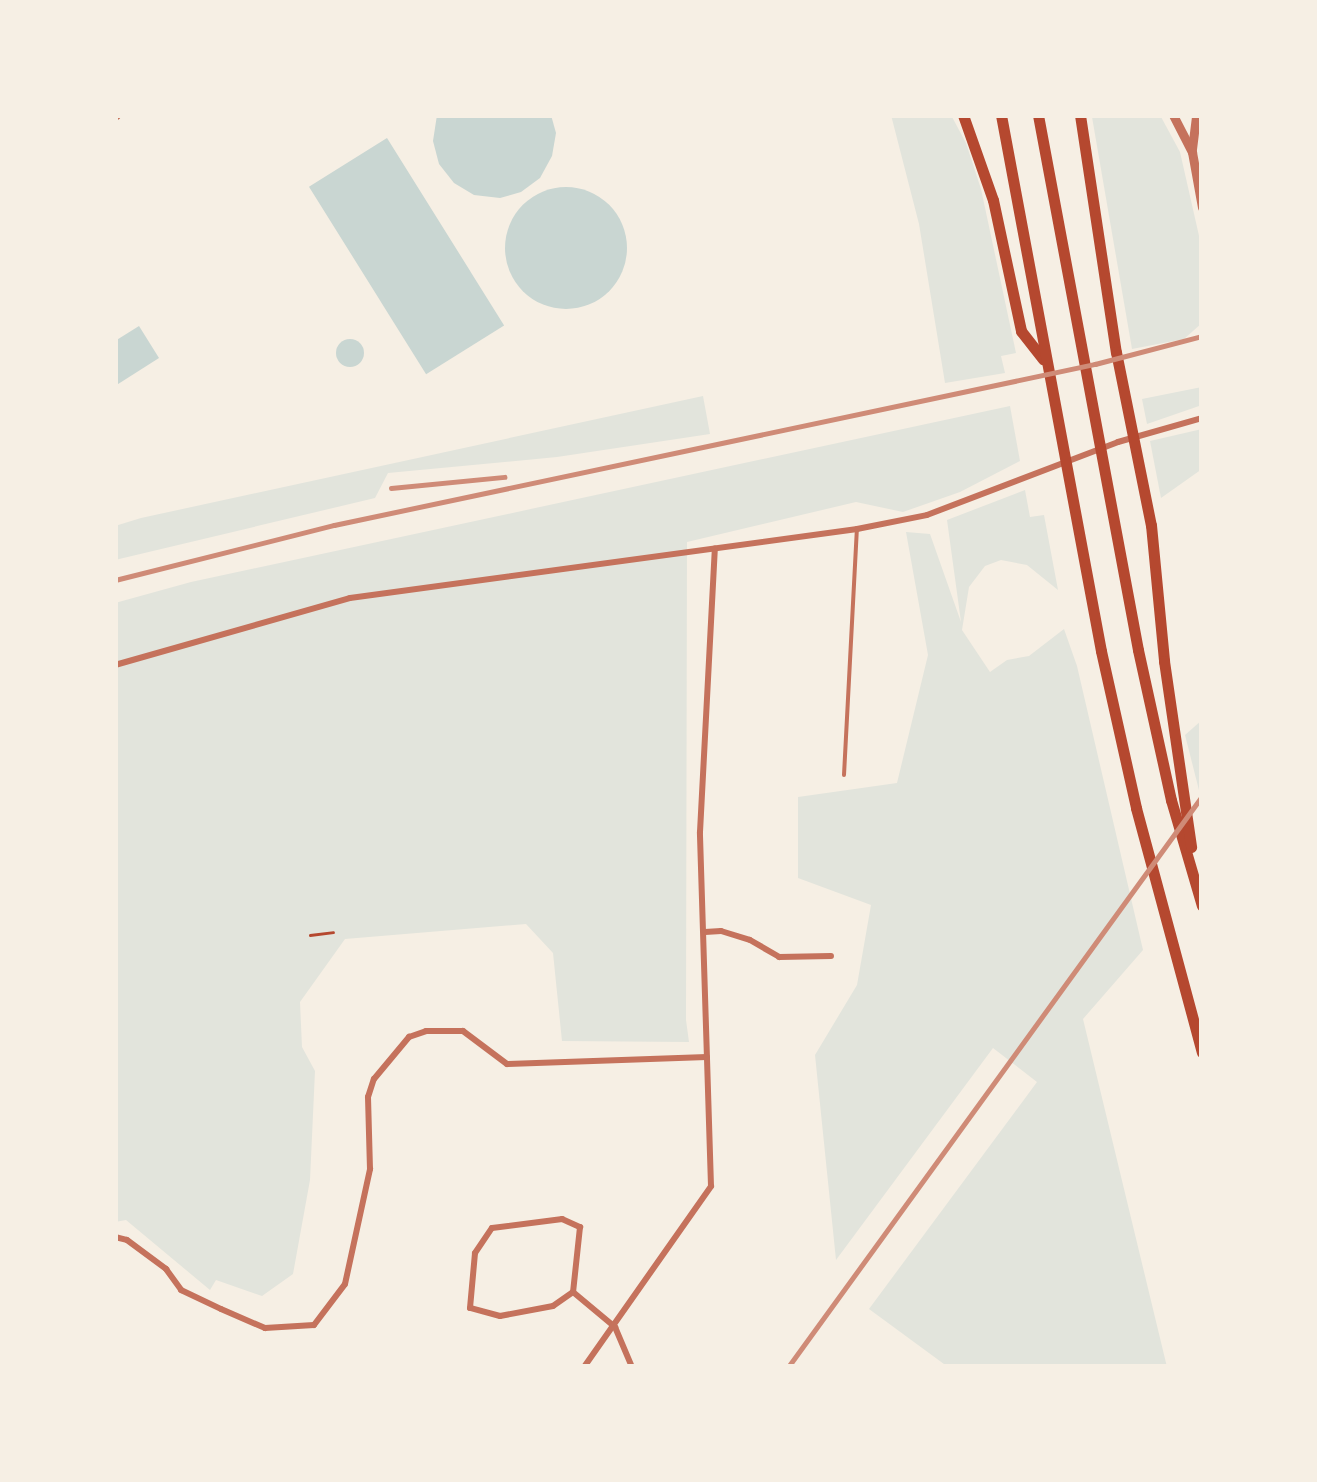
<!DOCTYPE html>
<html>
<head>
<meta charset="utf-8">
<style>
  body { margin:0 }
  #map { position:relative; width:1317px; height:1482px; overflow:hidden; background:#f6efe4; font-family:"IBM Plex Sans",sans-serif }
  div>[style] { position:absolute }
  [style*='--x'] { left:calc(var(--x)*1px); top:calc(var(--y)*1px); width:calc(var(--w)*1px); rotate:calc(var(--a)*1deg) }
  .green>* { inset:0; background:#e2e4dc }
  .water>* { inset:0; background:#c9d6d2; transform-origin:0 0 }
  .round { border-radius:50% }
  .path>* { height:2.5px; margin:-1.25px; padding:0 1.25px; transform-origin:1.25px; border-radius:1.25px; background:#b5482f }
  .service>* { height:4px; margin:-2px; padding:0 2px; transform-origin:2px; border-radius:2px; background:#c5725c }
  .minor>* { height:6px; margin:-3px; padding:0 3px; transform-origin:3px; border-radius:3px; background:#c5725c }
  .tertiary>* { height:9px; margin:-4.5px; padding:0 4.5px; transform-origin:4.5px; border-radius:4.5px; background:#c5725c }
  .trunk>* { height:11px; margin:-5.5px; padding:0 5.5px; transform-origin:5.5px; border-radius:5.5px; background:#b5482f }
  .rail>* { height:5px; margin:-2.5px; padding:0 2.5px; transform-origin:2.5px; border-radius:2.5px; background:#cf8b77 }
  span { translate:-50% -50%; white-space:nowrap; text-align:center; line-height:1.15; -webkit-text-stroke:9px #f6efe4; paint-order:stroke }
  .frame { position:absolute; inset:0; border:118px solid #f6efe4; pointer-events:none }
</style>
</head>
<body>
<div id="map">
  <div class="green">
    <i style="clip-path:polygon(891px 115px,951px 115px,966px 143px,981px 189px,1016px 353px,1001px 356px,1005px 373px,945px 383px,919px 224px)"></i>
    <i style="clip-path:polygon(1160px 115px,1180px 152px,1202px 249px,1202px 323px,1184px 339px,1132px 349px,1092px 117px)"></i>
    <i style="clip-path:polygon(1202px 387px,1202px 405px,1147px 424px,1142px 399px)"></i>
    <i style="clip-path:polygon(703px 396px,710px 434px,557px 457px,388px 473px,375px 498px,115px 560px,115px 526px,141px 518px)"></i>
    <i style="clip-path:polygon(1010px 406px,1020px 461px,960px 492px,903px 512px,856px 502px,687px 542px,686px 1020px,689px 1042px,562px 1041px,553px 953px,526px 924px,345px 939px,300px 1002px,302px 1047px,315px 1071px,310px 1180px,293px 1274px,262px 1296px,216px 1280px,210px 1290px,126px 1220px,115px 1222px,115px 603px,191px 582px)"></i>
    <i style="clip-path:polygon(1202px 429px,1202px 469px,1161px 498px,1150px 441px)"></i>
    <i style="clip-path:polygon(1025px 490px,1030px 517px,1044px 515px,1058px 590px,1027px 565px,1001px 560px,985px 566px,969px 587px,962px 630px,990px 672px,1007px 660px,1029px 656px,1064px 629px,1077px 666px,1143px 950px,1083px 1019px,1167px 1367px,948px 1367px,869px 1309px,1037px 1082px,993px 1048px,836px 1260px,815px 1055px,857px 985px,871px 905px,798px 878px,798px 797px,897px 783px,928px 655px,906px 532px,930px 534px,961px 622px,947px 520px)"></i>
    <i style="clip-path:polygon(1202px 720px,1202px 802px,1185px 735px)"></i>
  </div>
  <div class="water">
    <i style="clip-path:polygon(437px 115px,551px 115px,556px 133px,552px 156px,540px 178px,521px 192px,500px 198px,474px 195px,454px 183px,439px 164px,433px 141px)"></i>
    <i style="left:387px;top:138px;width:221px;height:92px;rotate:58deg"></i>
    <i class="round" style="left:505px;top:187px;width:122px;height:122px"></i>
    <i style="clip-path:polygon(139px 326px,159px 358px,115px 386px,115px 341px)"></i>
    <i class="round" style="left:336px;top:339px;width:28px;height:28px"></i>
  </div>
  <div class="path">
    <i style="--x:310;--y:935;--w:23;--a:-7"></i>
  </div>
  <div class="service">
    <i style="--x:844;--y:775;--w:246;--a:-87"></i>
  </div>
  <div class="minor">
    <i style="--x:115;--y:665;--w:244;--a:-15.9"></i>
    <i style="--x:350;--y:598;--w:512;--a:-7.75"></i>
    <i style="--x:857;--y:529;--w:71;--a:-11.3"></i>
    <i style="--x:927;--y:515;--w:204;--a:-20.9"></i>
    <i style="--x:1118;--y:442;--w:87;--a:-15.9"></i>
    <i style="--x:705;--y:932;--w:16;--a:-4"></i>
    <i style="--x:721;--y:931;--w:30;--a:17"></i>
    <i style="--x:750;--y:940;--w:34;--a:30"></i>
    <i style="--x:779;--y:957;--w:52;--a:-1.1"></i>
    <i style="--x:115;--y:1237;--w:12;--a:14"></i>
    <i style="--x:127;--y:1240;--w:49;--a:36.6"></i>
    <i style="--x:166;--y:1269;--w:26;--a:54"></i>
    <i style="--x:181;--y:1290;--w:44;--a:25.4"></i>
    <i style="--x:221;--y:1309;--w:48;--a:23.4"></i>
    <i style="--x:265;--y:1328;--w:49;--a:-3.5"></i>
    <i style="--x:314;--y:1325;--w:51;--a:-52.9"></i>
    <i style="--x:345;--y:1284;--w:118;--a:-77.7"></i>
    <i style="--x:370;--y:1169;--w:72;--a:-91.6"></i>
    <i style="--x:368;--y:1097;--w:19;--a:-72"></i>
    <i style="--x:374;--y:1079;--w:55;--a:-50.2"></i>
    <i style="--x:409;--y:1037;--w:18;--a:-19"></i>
    <i style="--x:426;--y:1031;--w:37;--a:0"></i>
    <i style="--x:463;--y:1031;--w:55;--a:36.9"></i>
    <i style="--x:507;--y:1064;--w:200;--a:-2"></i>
    <i style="--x:573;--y:1292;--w:24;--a:145"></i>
    <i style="--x:553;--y:1306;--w:54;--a:169.3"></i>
    <i style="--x:500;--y:1316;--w:31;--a:-165"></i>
    <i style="--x:470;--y:1308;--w:55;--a:-84.8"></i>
    <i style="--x:475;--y:1253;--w:30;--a:-56"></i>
    <i style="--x:492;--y:1228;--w:71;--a:-7.3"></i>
    <i style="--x:562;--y:1219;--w:20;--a:24"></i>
    <i style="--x:580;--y:1227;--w:65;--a:96.1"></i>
    <i style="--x:573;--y:1292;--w:55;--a:39.8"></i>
    <i style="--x:615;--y:1327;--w:43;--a:67"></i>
    <i style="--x:584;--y:1367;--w:221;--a:-54.9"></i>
    <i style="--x:711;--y:1186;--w:354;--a:-91.8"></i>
    <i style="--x:700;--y:832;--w:284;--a:-87"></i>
  </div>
  <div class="tertiary">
    <i style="--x:115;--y:115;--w:1;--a:0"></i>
    <i style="--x:1173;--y:115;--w:42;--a:62.8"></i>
    <i style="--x:1192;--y:152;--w:56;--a:79.7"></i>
    <i style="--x:1192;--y:149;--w:34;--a:-83"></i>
  </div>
  <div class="trunk">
    <i style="--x:963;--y:115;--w:90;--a:70.6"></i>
    <i style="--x:993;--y:200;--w:134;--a:77.9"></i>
    <i style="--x:1021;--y:331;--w:36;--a:52"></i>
    <i style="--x:1001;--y:115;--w:545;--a:79.43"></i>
    <i style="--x:1101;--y:651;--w:161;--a:77.4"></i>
    <i style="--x:1136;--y:808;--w:253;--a:74.9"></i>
    <i style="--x:1038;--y:115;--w:544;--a:79.41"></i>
    <i style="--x:1138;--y:650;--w:154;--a:77.6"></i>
    <i style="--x:1171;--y:800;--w:110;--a:73.7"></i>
    <i style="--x:1080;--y:115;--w:240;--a:81.4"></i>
    <i style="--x:1116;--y:352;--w:177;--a:78.6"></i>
    <i style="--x:1151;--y:525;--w:137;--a:84.5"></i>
    <i style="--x:1164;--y:661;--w:188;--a:81.7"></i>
  </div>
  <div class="rail">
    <i style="--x:391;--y:488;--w:114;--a:-5.6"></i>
    <i style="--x:115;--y:580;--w:226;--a:-14.1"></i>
    <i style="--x:334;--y:525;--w:778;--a:-11.95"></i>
    <i style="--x:1095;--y:364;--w:111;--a:-14.7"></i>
    <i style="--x:788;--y:1367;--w:705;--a:-54.06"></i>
  </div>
  <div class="frame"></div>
</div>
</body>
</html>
